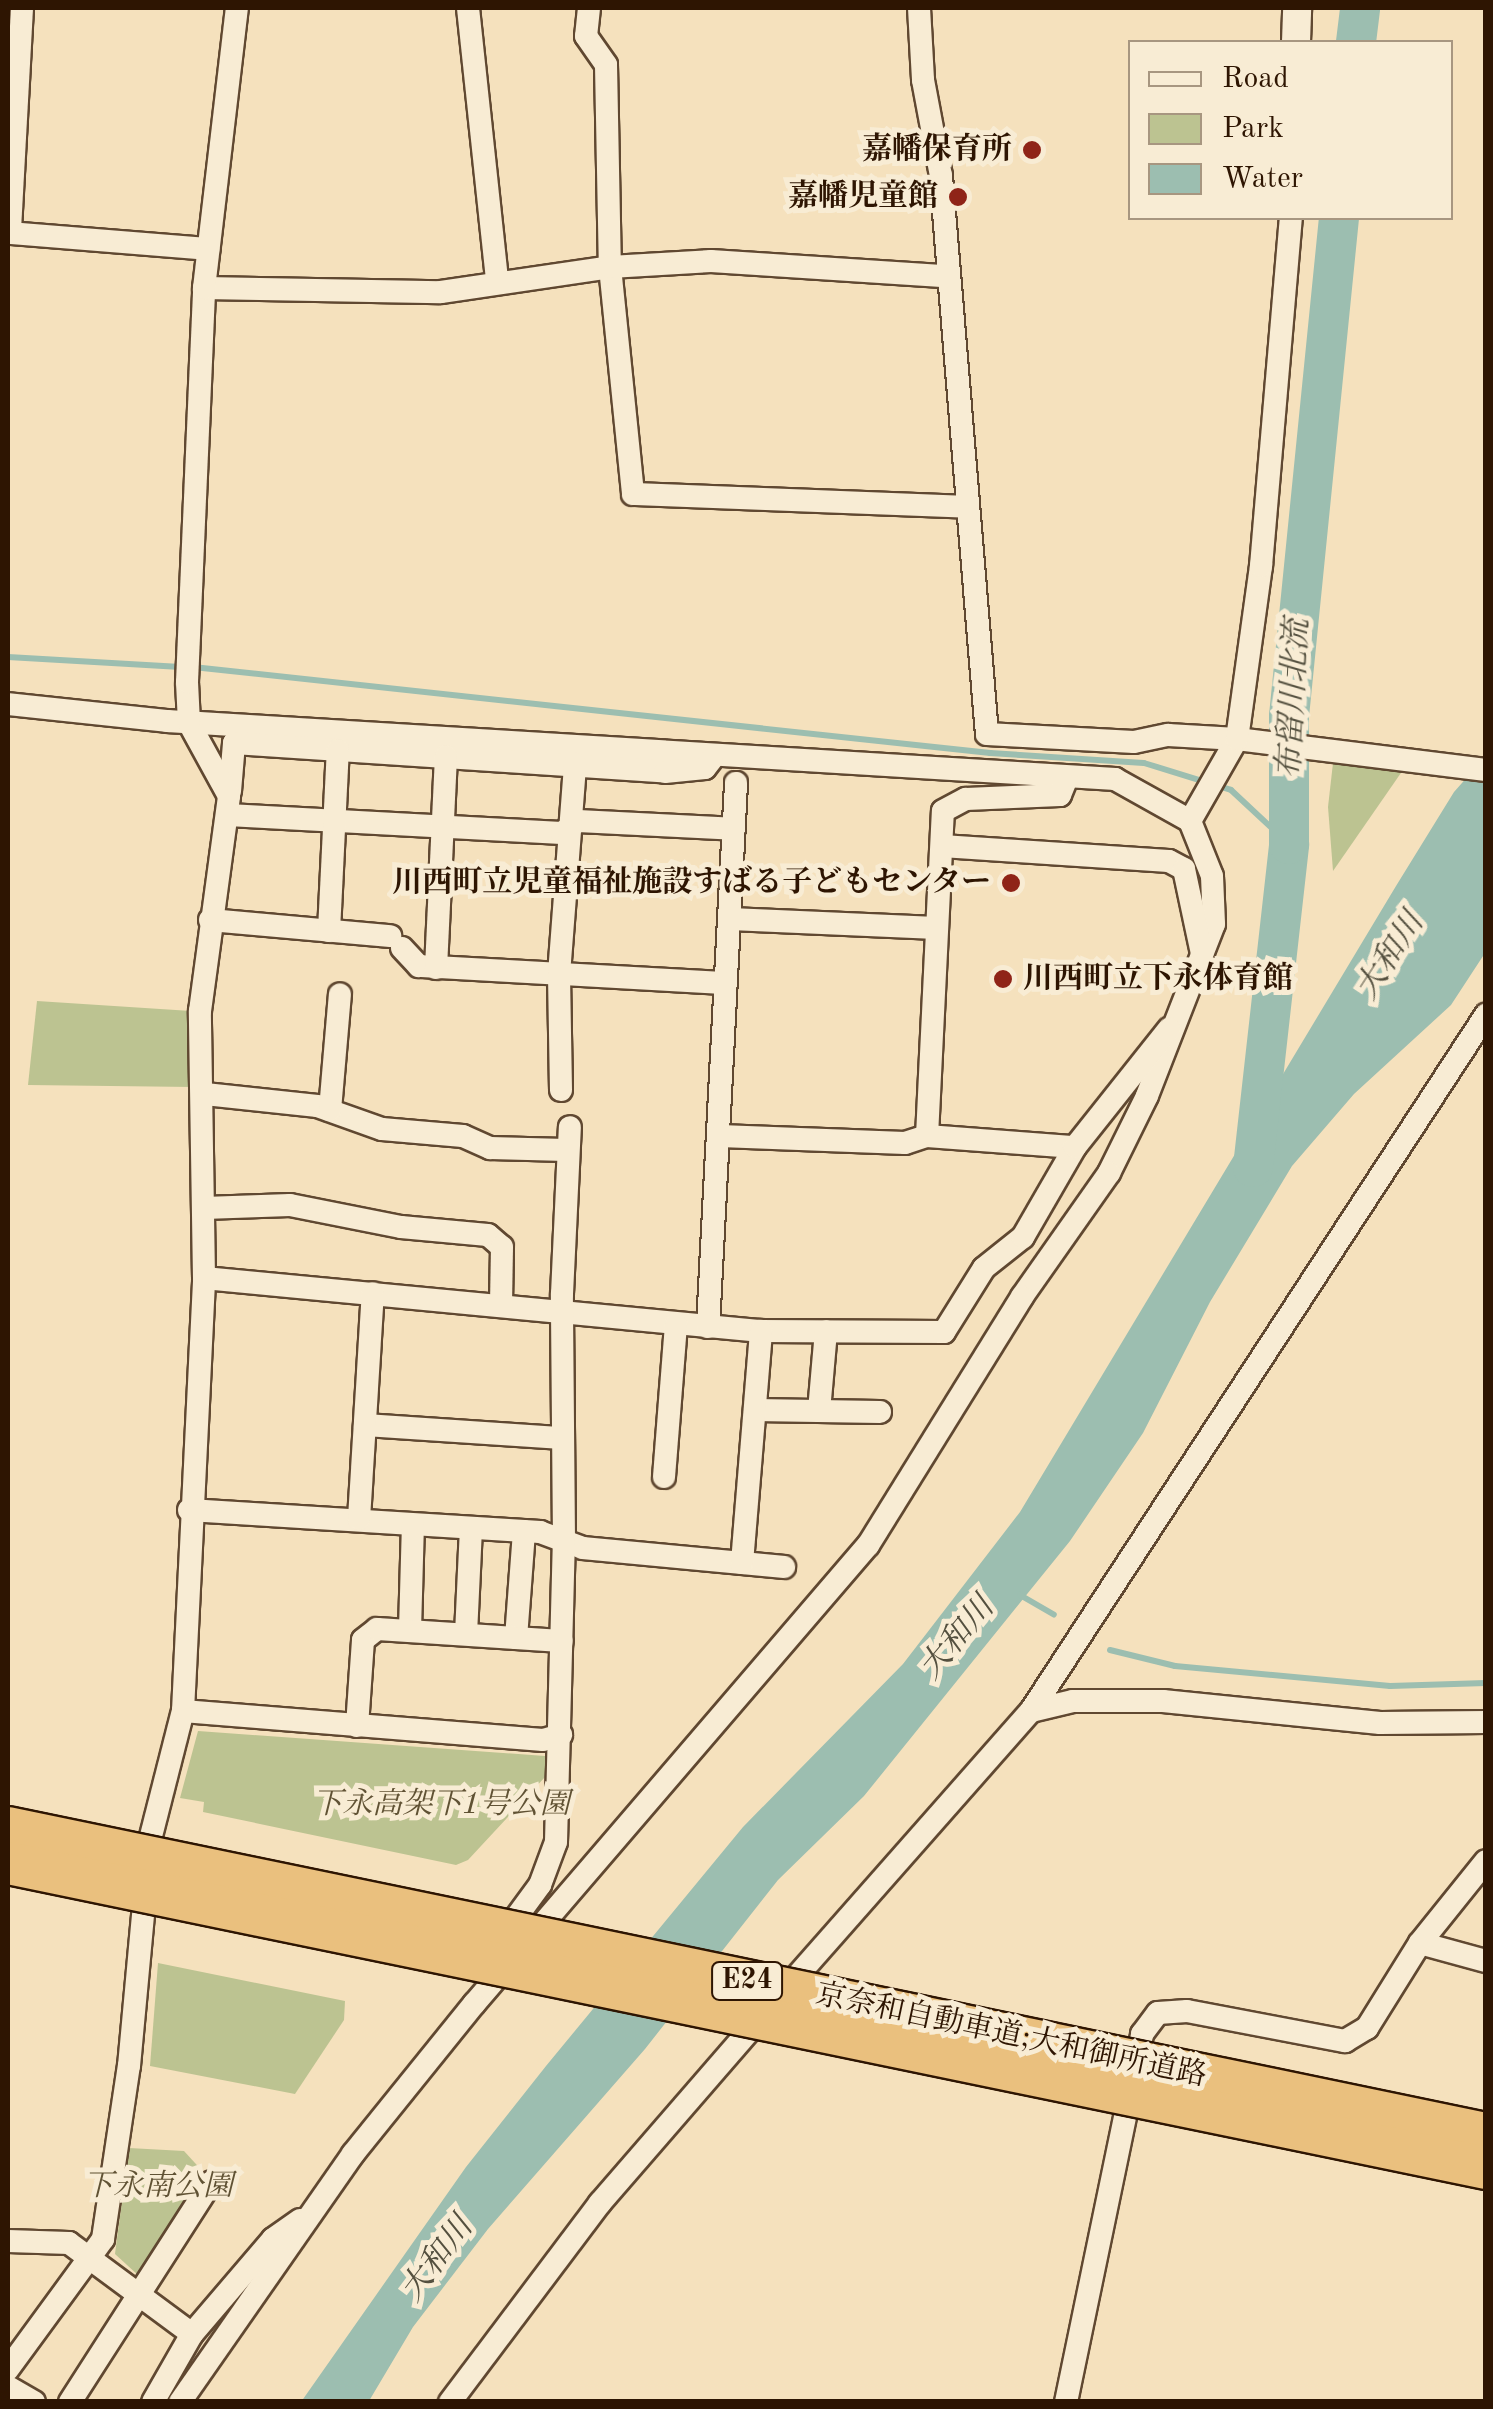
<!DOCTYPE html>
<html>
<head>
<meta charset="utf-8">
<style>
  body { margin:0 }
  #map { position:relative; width:1493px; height:2409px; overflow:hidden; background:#f5e1bd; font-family:"Old Standard TT","Noto Serif JP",serif }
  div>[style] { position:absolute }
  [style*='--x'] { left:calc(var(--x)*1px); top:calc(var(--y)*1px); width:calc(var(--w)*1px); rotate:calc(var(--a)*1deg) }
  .green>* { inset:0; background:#bcc391 }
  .water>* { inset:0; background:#9cbeb0 }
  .stream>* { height:6px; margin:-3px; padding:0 3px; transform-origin:3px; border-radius:3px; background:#9cbeb0 }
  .river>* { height:40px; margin:-20px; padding:0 20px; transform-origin:20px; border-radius:20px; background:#9cbeb0 }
  .roads { filter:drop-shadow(2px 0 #604831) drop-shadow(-2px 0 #604831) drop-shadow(0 2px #604831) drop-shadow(0 -2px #604831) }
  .minor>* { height:22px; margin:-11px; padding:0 11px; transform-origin:11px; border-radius:11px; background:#f8ecd4 }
  .tertiary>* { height:28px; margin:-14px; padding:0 14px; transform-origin:14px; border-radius:14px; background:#f8ecd4 }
  .bridges { filter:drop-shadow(2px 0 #2e1502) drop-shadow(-2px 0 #2e1502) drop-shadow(0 2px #2e1502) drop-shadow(0 -2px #2e1502) }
  .motorway-bridge>* { height:42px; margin:-21px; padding:0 21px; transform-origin:21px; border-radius:21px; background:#eac07e }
  .dots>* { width:28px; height:28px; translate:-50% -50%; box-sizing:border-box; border:5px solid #f8ecd4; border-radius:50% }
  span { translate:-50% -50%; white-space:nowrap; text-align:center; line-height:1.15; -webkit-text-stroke:10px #f8ecd4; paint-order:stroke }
  .shield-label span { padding:2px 8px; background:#f8ecd4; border:2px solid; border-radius:8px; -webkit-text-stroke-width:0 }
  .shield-label { font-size:28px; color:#2e1502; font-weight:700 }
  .poi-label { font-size:30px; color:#2e1502; font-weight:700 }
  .right { translate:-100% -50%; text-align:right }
  .left { translate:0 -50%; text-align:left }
  .park-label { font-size:30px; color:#605234; font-style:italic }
  .street-label { font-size:30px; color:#2e1502 }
  .water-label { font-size:32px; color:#54503f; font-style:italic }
  .frame { position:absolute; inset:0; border:10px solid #2e1502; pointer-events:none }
  .legend { position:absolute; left:1128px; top:40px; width:325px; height:180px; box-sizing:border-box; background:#f8ecd4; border:2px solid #a79680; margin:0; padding:12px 18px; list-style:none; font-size:30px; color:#2e1502 }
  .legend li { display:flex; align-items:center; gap:20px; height:50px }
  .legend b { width:50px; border:2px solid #a79680 }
</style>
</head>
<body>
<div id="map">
  <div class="green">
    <i style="clip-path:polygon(1333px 763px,1403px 770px,1333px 871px,1328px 807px)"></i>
    <i style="clip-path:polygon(37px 1001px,191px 1011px,193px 1087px,28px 1085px)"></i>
    <i style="clip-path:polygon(198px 1731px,545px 1756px,545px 1777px,468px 1860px,456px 1865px,203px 1812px,204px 1802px,180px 1798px)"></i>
    <i style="clip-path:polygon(158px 1963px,345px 2001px,344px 2020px,295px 2094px,150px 2066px)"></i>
    <i style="clip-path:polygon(129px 2148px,184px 2151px,206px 2175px,139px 2276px,115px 2254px)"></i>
  </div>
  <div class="water">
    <i style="clip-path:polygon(1485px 757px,1485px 953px,1451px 1005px,1354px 1094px,1292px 1166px,1210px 1302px,1143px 1433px,1070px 1541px,864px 1796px,778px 1880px,645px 2049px,488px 2229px,413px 2327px,369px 2401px,301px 2402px,466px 2167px,546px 2066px,743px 1827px,903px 1664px,1020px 1512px,1396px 886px,1454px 792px)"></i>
  </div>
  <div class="stream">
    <i style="--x:8;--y:657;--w:173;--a:3.3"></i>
    <i style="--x:193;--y:667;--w:802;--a:6.16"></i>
    <i style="--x:990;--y:753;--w:154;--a:3.7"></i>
    <i style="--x:1144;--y:763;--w:91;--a:17.2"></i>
    <i style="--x:1231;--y:790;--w:79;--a:43"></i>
    <i style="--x:1020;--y:1595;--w:39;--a:30"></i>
    <i style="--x:1110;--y:1650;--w:67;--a:13.8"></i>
    <i style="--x:1175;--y:1666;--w:216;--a:5.3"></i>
    <i style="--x:1390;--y:1686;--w:96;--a:-1.8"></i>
  </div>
  <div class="river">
    <i style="--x:1356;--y:42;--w:34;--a:-83"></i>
    <i style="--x:1253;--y:1167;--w:325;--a:-83.6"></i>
    <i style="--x:1289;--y:844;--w:128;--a:-90"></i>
    <i style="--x:1289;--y:716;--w:501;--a:-84.27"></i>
  </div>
  <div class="roads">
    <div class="minor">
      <i style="--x:22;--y:8;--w:225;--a:93.1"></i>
      <i style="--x:10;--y:233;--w:199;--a:4.6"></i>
      <i style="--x:468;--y:8;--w:275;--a:83.9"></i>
      <i style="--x:589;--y:8;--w:28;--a:96"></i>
      <i style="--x:586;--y:36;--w:35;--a:55"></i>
      <i style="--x:606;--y:65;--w:202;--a:88.9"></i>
      <i style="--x:610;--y:267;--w:228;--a:84.2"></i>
      <i style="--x:633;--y:494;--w:331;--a:2.2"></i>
      <i style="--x:919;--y:8;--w:72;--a:86.8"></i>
      <i style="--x:923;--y:80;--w:98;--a:79.4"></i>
      <i style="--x:941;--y:176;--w:560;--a:85.29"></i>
      <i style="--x:987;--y:734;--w:147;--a:3.1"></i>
      <i style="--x:1134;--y:742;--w:35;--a:-12"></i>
      <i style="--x:1168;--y:735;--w:69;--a:3.3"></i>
      <i style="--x:1237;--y:739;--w:251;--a:7.1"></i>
      <i style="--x:204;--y:288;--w:237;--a:1"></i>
      <i style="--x:441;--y:292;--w:171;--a:-8.4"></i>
      <i style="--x:610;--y:267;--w:101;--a:-3.4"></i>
      <i style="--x:711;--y:261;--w:235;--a:3.7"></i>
      <i style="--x:8;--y:704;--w:160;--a:6.1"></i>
      <i style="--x:167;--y:721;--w:950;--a:3.5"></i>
      <i style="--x:1115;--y:779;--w:86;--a:29.2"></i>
      <i style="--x:1190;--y:821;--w:59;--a:68.2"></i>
      <i style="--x:1212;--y:876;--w:48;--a:87.6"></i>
      <i style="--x:1214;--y:924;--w:185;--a:111.3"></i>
      <i style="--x:1147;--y:1096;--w:86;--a:116.3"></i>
      <i style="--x:1109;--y:1173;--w:151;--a:125.1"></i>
      <i style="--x:1022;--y:1297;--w:292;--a:121.8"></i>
      <i style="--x:868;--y:1545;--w:605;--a:130.64"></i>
      <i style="--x:474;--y:2004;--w:193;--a:128.9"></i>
      <i style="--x:353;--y:2154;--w:302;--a:124.9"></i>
      <i style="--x:230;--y:791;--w:48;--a:-85.2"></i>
      <i style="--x:234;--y:743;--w:432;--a:3.8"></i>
      <i style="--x:665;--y:772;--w:40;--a:-5.7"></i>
      <i style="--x:705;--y:768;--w:11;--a:-52"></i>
      <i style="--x:228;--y:815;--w:334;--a:3.1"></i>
      <i style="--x:562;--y:833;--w:20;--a:-37"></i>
      <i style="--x:578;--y:821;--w:156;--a:2.9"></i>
      <i style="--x:1190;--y:821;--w:95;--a:-60.2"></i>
      <i style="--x:1237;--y:739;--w:175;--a:-82.1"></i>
      <i style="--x:1261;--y:566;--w:349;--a:-85.1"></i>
      <i style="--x:942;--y:846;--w:227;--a:3.8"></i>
      <i style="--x:1169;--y:861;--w:17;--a:28"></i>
      <i style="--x:1184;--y:869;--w:87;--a:78"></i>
      <i style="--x:730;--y:919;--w:207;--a:2.5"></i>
      <i style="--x:210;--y:920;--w:181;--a:5.1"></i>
      <i style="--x:329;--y:931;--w:181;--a:-87.2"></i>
      <i style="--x:402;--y:948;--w:25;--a:47"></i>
      <i style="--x:419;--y:966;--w:307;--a:3.2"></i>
      <i style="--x:436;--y:968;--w:212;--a:-87.3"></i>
      <i style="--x:561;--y:1090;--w:116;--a:-91"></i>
      <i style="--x:559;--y:974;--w:211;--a:-85.6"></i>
      <i style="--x:205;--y:1094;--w:113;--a:6.1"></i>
      <i style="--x:317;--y:1106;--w:69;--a:19.5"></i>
      <i style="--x:382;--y:1129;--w:81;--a:4.9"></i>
      <i style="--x:463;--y:1136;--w:30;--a:24"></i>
      <i style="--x:490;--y:1148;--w:76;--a:1.5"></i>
      <i style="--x:330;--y:1110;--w:116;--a:-85.1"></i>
      <i style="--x:720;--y:1136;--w:185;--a:2.2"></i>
      <i style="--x:905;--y:1143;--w:23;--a:-18"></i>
      <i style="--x:927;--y:1136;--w:148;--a:4.3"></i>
      <i style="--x:927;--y:1136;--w:325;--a:-87.2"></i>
      <i style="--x:943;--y:811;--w:26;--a:-28"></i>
      <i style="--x:966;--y:799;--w:94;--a:-2.4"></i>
      <i style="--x:1060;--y:795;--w:18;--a:-68"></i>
      <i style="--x:204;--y:1208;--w:86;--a:-2"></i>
      <i style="--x:290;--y:1205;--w:113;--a:11.2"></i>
      <i style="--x:401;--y:1227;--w:87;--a:5.3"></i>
      <i style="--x:488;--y:1235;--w:18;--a:41"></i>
      <i style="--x:502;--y:1247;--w:57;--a:91"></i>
      <i style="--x:204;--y:1278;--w:560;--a:5.44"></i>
      <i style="--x:761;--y:1331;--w:183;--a:0.3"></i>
      <i style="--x:944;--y:1332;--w:75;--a:-58"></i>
      <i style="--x:984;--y:1268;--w:50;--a:-38.5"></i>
      <i style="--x:1023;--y:1237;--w:104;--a:-60"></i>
      <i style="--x:1075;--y:1147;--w:151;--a:-51.5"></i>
      <i style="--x:708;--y:1327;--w:545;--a:-87.05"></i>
      <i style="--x:755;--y:1410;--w:125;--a:0.9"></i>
      <i style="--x:819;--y:1411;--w:80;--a:-85"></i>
      <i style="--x:365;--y:1425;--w:198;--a:3.8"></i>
      <i style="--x:664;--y:1477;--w:153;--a:-85.5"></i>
      <i style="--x:189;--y:1510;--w:352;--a:3.6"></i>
      <i style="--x:540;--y:1532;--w:46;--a:20.4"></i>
      <i style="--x:583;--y:1548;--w:202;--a:5.4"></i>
      <i style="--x:359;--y:1519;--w:226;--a:-86.5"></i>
      <i style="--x:742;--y:1563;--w:233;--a:-85.3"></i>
      <i style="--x:410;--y:1630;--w:105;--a:-88.4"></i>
      <i style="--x:466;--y:1634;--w:106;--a:-87.3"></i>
      <i style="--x:516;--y:1638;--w:107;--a:-85.7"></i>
      <i style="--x:183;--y:1711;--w:361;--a:4.6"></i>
      <i style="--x:543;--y:1740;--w:19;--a:-16"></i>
      <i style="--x:1031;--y:1711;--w:43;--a:-13.4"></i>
      <i style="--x:1073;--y:1701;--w:90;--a:0"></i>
      <i style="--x:1163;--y:1701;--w:218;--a:5.8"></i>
      <i style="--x:1380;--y:1723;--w:106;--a:-0.5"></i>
      <i style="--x:357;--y:1726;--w:86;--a:-86"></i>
      <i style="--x:363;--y:1640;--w:18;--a:-38"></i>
      <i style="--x:377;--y:1629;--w:185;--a:3.7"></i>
      <i style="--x:504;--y:1934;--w:61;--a:-53.7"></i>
      <i style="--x:540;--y:1885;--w:46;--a:-69.6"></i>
      <i style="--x:556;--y:1842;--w:302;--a:-88.5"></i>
      <i style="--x:564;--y:1540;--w:246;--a:-90.5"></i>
      <i style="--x:562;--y:1294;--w:167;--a:-87.3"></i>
      <i style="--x:1420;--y:1943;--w:68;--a:15.3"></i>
      <i style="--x:783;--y:1992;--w:375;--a:-48.6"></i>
      <i style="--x:1031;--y:1711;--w:832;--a:-56.83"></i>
      <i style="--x:8;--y:2241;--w:61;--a:1.9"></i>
      <i style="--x:69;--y:2243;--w:153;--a:36.5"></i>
      <i style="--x:8;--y:2369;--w:161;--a:-53.8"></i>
      <i style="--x:103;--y:2239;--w:175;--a:-81.5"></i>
      <i style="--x:129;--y:2066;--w:227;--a:-84.7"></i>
      <i style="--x:150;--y:1840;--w:133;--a:-75.7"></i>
      <i style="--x:183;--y:1711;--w:434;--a:-87.2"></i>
      <i style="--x:204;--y:1278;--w:267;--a:-90.9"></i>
      <i style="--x:200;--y:1011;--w:217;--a:-82.3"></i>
      <i style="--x:229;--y:796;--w:83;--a:-118.7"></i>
      <i style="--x:189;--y:723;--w:41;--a:-92.8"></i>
      <i style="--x:187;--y:682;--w:394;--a:-87.5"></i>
      <i style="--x:204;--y:288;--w:282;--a:-83.3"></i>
      <i style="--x:8;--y:2387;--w:30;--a:30"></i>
      <i style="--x:70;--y:2402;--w:261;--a:-57.3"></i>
      <i style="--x:153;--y:2402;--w:78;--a:-60.2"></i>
      <i style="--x:192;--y:2334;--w:125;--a:-49.5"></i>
      <i style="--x:273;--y:2239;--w:33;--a:-35"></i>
      <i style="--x:450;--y:2402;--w:249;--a:-53"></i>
      <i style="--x:600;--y:2203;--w:247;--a:-49.1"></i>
      <i style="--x:1066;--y:2402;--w:376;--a:-78.3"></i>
      <i style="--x:1142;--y:2034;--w:26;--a:-53"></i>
      <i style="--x:1158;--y:2013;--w:29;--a:-4"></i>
      <i style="--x:1187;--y:2011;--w:161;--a:10.8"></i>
      <i style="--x:1345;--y:2041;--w:26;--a:-31"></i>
      <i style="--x:1367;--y:2028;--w:100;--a:-58.1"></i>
      <i style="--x:1420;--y:1943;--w:105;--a:-51.2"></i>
    </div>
    <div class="tertiary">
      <i style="--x:1296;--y:42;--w:34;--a:-88"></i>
    </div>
  </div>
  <div class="bridges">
    <div class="motorway-bridge">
      <i style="--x:8;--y:1828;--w:1509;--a:11.7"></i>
      <i style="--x:8;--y:1863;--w:1509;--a:11.66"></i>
    </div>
  </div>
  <div class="dots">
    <i style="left:1032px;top:150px;background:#8f2418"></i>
    <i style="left:958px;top:197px;background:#8f2418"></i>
    <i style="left:1011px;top:883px;background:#8f2418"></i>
    <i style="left:1003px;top:979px;background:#8f2418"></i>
  </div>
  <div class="shield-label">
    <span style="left:747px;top:1981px">E24</span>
  </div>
  <div class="poi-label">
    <span class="right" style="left:1012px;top:150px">嘉幡保育所</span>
    <span class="right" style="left:938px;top:197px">嘉幡児童館</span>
    <span class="right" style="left:991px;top:883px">川西町立児童福祉施設すばる子どもセンター</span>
    <span class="left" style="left:1023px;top:979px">川西町立下永体育館</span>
  </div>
  <div class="park-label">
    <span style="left:441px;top:1805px">下永高架下1号公園</span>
    <span style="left:158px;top:2187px">下永南公園</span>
  </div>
  <div class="street-label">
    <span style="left:1011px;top:2036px;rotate:12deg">京奈和自動車道;大和御所道路</span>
  </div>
  <div class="water-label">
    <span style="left:1295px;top:699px;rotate:-87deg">布留川北流</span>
    <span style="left:1391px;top:957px;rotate:-57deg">大和川</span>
    <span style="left:958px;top:1639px;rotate:-50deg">大和川</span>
    <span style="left:438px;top:2260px;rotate:-53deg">大和川</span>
  </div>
  <div class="frame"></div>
  <ul class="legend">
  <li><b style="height:12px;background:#f8ecd4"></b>Road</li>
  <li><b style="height:28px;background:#bcc391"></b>Park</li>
  <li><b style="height:28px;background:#9cbeb0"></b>Water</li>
  </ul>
</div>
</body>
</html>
